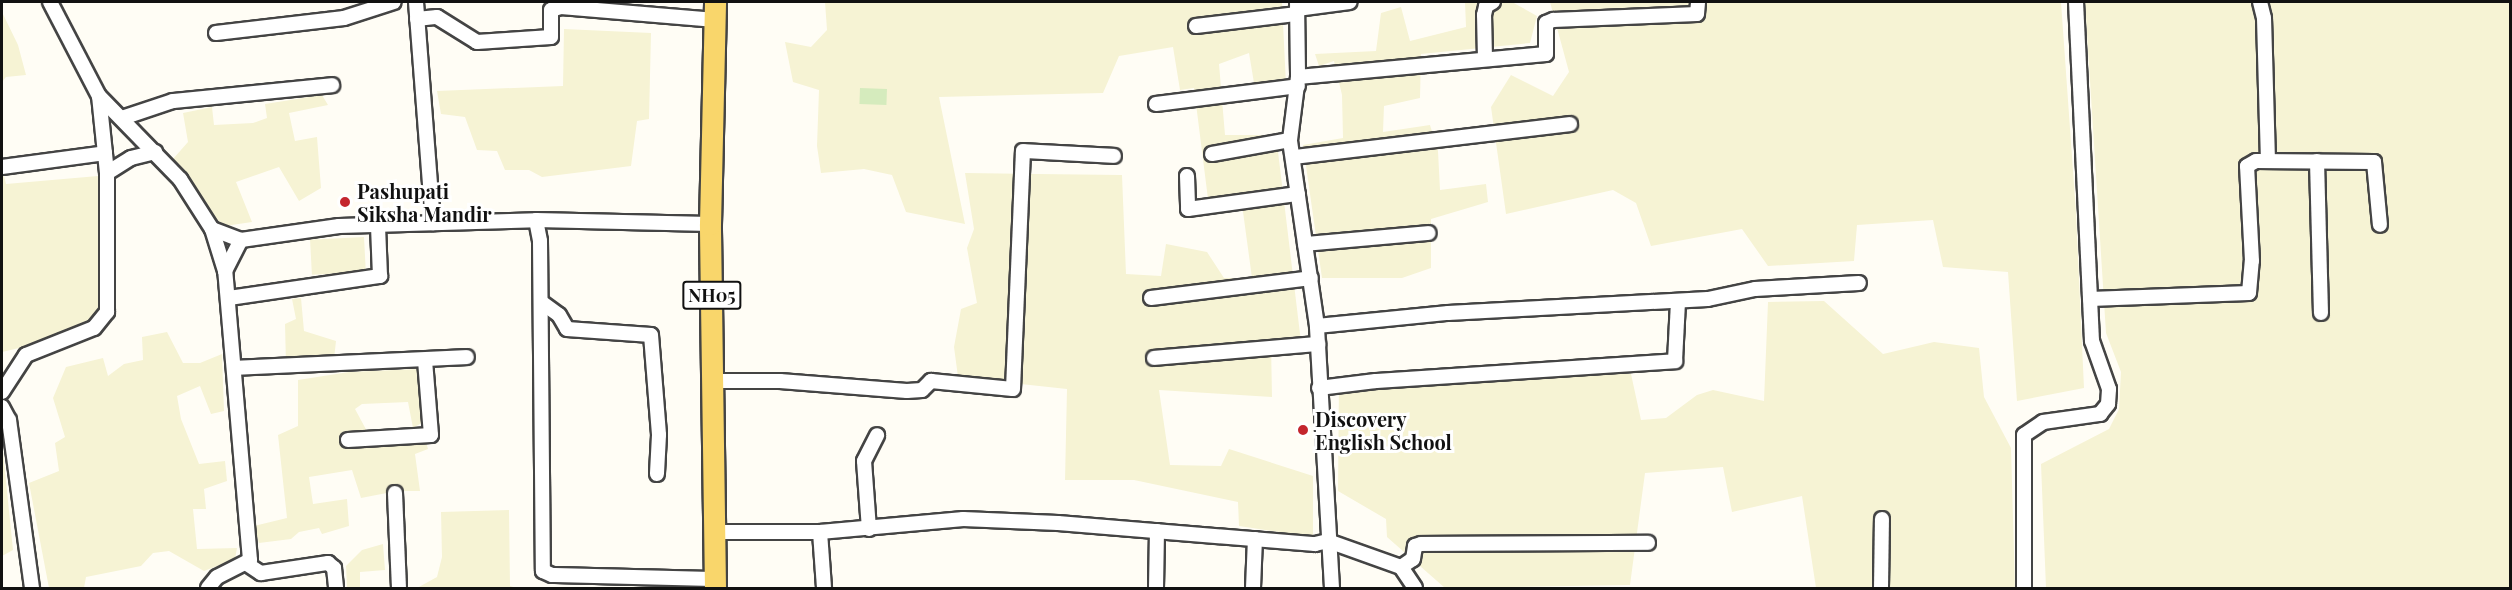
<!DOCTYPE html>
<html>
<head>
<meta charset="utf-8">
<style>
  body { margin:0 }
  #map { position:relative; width:2512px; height:590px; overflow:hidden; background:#fffdf5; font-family:"Playfair Display",serif }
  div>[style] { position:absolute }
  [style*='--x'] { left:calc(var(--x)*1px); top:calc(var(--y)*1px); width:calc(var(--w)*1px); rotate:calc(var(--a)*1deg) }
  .farmland>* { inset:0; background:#f6f3d4; transform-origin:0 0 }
  .green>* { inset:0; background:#d5ebbd; transform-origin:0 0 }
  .roads { filter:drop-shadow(2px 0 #444) drop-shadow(-2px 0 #444) drop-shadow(0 2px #444) drop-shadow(0 -2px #444) }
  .street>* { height:14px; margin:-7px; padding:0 7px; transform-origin:7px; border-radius:7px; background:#fff }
  .primary>* { height:21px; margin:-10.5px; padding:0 10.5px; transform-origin:10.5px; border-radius:10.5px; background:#f9d66b }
  .dots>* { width:16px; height:16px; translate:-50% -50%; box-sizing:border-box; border:3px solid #fff; border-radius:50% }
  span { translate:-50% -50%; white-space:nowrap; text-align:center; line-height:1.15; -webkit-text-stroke:6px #fff; paint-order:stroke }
  .shield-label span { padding:2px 4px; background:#fff; border:2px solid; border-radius:4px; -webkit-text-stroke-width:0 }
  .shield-label { font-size:18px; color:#111; font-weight:700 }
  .poi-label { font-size:20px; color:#111; font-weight:700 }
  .left { translate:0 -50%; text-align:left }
  .frame { position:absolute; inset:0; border:3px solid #111; pointer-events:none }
</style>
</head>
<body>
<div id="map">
  <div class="farmland">
    <i style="clip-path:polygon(825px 2px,1282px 2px,1286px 85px,1256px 95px,1249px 53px,1219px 64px,1225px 135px,1276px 135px,1301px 342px,1271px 344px,1272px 397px,1159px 390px,1170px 465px,1221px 466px,1229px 449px,1313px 476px,1313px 537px,1239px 526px,1238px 502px,1134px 480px,1065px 480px,1067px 389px,958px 377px,954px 347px,961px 309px,977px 303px,967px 248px,974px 229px,965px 173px,1122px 175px,1126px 274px,1161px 276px,1166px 244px,1207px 252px,1224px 278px,1252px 278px,1241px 197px,1208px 199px,1194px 88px,1180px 90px,1173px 47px,1119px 56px,1103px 93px,939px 97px,965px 224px,906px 212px,892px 175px,864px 169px,821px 173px,817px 146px,819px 90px,793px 82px,785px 42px,811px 47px,827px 30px)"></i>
    <i style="clip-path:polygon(1465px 2px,1512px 2px,1537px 16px,1530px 43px,1421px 54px,1420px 98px,1384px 106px,1383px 132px,1430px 125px,1438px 151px,1440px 190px,1486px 184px,1488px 202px,1431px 219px,1431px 268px,1402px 278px,1322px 278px,1303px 145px,1343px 138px,1342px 95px,1334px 61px,1319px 66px,1315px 54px,1376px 51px,1381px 13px,1401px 7px,1410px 41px,1466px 27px)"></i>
    <i style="clip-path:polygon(1550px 2px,2061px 2px,2076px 213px,2084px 388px,2017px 401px,2008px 272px,1943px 267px,1933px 220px,1857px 225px,1854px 261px,1768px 266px,1742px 229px,1651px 246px,1636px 203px,1613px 190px,1506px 214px,1491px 107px,1511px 75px,1553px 96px,1569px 72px)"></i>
    <i style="clip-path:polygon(2085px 2px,2510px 2px,2510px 588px,2046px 588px,2041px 464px,2109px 429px,2119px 409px,2121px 372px,2106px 333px)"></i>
    <i style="clip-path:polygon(2px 12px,18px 45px,26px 75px,6px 77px,2px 82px)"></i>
    <i style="clip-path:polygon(564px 29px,651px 33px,649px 119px,637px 121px,631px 166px,542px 177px,529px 170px,505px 170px,497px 151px,477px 150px,465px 117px,441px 114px,437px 91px,563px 86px)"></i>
    <i style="clip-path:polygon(322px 95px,328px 105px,289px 113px,295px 141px,317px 137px,321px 188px,299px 201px,279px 167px,236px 182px,252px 222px,218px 227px,173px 159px,188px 142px,183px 113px,212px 107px,214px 125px,253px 123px,267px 118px,265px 104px)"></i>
    <i style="clip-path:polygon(2px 167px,6px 184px,98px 176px,102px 314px,83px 333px,2px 352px)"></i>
    <i style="left:364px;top:237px;width:35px;height:54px;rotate:87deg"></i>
    <i style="clip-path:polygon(301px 298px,304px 331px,336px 341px,334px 359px,286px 365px,285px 324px,296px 319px,292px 299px)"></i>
    <i style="clip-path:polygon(1824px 301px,1883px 354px,1934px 342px,1979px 348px,1984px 397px,2011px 448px,2015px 588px,1816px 588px,1802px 496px,1732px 512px,1723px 467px,1645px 473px,1630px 585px,1445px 588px,1387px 537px,1386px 519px,1338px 491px,1339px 380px,1533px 362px,1557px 374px,1631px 374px,1641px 420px,1666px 418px,1697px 395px,1713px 390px,1764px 401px,1768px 302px)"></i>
    <i style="clip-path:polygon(167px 332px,183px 363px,200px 363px,222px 354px,224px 411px,211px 414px,200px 386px,177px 396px,181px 419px,199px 464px,225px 461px,227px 481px,204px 489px,206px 509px,193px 509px,197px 549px,237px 548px,235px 559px,204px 571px,169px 551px,153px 553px,141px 566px,86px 577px,84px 588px,49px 588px,29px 483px,59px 471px,55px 443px,65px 437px,53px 398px,66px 367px,103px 358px,108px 376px,124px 364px,143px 360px,142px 337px)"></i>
    <i style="clip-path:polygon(418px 369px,425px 421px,413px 428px,408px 402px,362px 404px,355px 409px,375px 446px,426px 442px,428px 449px,415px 454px,420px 491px,397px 491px,361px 498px,352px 470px,309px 477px,313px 504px,347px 499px,349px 526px,322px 534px,319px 528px,299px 532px,291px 539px,259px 543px,254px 526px,287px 518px,278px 435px,298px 426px,298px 380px,349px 372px)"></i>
    <i style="clip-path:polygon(2px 442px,13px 550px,2px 556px)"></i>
    <i style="clip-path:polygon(509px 510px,510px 586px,517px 588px,417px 588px,437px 577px,442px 557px,441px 512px)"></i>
    <i style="clip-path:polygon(383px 544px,385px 570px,360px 572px,360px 588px,347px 588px,346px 566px,362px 550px)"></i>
  </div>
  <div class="green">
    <i style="left:860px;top:88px;width:27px;height:16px;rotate:2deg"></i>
  </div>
  <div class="roads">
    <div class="street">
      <i style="--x:50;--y:2;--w:106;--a:62.5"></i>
      <i style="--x:99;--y:96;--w:116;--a:45.7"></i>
      <i style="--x:180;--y:179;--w:59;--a:57.4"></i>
      <i style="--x:212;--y:229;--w:44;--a:72.8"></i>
      <i style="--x:416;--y:2;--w:222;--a:85.6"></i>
      <i style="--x:1297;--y:2;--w:75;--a:89.2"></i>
      <i style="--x:2260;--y:2;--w:16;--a:76"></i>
      <i style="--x:2264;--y:18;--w:143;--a:88.4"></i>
      <i style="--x:1297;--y:9;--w:53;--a:-7.5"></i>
      <i style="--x:417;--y:19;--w:20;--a:-6"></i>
      <i style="--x:437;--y:17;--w:47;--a:32"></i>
      <i style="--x:477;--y:42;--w:74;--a:-3.9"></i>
      <i style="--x:551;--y:37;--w:27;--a:-90"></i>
      <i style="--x:551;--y:10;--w:10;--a:-17"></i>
      <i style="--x:561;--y:7;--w:155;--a:4.8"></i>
      <i style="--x:1196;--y:26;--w:102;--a:-6.8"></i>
      <i style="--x:216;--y:33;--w:129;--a:-6.7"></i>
      <i style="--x:344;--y:18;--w:52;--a:-17.7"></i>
      <i style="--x:1485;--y:58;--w:43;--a:-91.3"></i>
      <i style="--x:1484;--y:15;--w:9;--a:-77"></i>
      <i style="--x:1486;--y:6;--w:8;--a:-30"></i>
      <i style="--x:1156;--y:104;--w:143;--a:-7.2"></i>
      <i style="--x:122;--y:118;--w:54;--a:-18.4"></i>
      <i style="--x:173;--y:101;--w:160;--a:-5.7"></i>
      <i style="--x:1212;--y:154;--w:79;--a:-10.2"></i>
      <i style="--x:1294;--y:157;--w:278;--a:-6.8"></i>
      <i style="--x:2317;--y:161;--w:152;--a:88.5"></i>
      <i style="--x:2;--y:167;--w:104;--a:-7.7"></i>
      <i style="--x:107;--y:173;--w:28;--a:-32"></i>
      <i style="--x:131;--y:158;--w:25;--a:-14"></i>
      <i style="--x:1187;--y:176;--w:33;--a:88"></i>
      <i style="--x:1188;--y:209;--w:111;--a:-7.8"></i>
      <i style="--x:536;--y:220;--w:21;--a:79"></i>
      <i style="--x:540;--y:241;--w:330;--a:89.5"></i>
      <i style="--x:543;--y:571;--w:10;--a:24"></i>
      <i style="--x:552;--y:575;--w:163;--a:1.4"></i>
      <i style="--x:212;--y:229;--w:31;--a:21"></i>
      <i style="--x:1305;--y:244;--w:124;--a:-5.1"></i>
      <i style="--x:229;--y:298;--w:153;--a:-8.3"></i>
      <i style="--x:380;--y:276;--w:50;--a:-92.3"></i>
      <i style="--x:1151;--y:298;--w:161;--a:-7.1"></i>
      <i style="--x:2090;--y:299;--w:159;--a:-2.2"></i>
      <i style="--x:2249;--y:293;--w:32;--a:-85"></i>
      <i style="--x:2252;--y:261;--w:95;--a:-93"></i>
      <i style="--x:2247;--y:166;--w:10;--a:-29"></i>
      <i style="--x:2256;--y:161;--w:118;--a:0.5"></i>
      <i style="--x:2374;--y:162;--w:63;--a:84.6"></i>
      <i style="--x:541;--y:302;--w:22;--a:36"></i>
      <i style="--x:559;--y:315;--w:16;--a:60"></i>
      <i style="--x:567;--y:329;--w:84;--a:4.1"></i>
      <i style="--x:651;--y:335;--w:100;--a:85.4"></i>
      <i style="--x:659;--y:435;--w:39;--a:93"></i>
      <i style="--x:1317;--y:326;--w:132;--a:-5.7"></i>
      <i style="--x:1448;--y:313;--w:260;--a:-3.1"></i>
      <i style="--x:1708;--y:299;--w:48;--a:-12"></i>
      <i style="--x:1755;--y:289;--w:104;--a:-3.3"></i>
      <i style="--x:1154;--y:358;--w:165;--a:-4.9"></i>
      <i style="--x:234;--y:368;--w:233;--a:-2.7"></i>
      <i style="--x:714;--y:381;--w:66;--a:0"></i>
      <i style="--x:780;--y:381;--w:127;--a:4.5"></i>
      <i style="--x:907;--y:391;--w:15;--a:-4"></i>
      <i style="--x:922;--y:390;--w:13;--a:-45"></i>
      <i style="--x:931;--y:381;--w:82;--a:5.6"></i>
      <i style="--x:1013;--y:389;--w:238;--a:-87.6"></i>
      <i style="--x:1023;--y:151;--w:91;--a:3.1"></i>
      <i style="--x:1319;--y:388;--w:57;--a:-7"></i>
      <i style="--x:1376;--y:381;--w:300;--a:-3.8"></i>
      <i style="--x:1675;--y:361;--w:59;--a:-87.1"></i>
      <i style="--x:2;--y:392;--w:44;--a:-57"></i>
      <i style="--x:26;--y:355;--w:73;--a:-21.7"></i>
      <i style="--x:94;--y:328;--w:21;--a:-51"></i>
      <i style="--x:107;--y:312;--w:139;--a:-90"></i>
      <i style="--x:107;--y:173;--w:77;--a:-95.9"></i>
      <i style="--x:2;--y:407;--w:15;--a:62"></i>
      <i style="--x:9;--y:420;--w:170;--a:82.2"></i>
      <i style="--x:348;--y:440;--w:83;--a:-3.4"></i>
      <i style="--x:431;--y:435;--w:74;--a:-94.6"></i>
      <i style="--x:395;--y:493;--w:95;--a:87.6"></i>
      <i style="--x:869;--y:529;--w:68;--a:-94.2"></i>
      <i style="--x:864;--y:461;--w:29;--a:-63"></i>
      <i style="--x:716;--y:532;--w:104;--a:0"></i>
      <i style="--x:820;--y:532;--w:144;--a:-5.2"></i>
      <i style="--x:963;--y:519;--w:95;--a:2.4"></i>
      <i style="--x:1058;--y:523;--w:258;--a:4.7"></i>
      <i style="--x:1315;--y:544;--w:13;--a:-13"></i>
      <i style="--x:1328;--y:541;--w:77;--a:19.6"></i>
      <i style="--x:1401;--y:567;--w:25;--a:56"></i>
      <i style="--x:820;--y:532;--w:56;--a:85.9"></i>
      <i style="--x:247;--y:564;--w:17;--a:33"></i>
      <i style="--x:261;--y:573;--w:68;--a:-8.5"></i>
      <i style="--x:328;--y:563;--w:8;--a:40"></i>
      <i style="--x:334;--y:568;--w:20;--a:84"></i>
      <i style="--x:1401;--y:567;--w:14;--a:-34"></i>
      <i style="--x:1413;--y:559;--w:13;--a:-81"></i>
      <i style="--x:1415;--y:546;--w:6;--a:-18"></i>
      <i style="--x:1421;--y:544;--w:227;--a:-0.3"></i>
      <i style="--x:208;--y:588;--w:14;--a:-51"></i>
      <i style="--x:217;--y:577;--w:37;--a:-27"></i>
      <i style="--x:250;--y:560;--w:290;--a:-94.9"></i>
      <i style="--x:225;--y:271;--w:35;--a:-63"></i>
      <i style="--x:241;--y:240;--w:99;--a:-8.1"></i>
      <i style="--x:339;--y:226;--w:197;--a:-1.7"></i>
      <i style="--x:536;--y:220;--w:174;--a:1.3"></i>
      <i style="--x:1156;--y:588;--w:57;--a:-89"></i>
      <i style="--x:1253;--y:588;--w:49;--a:-87.7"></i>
      <i style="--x:1332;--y:588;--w:262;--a:-93.3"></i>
      <i style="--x:1317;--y:326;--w:188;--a:-98.3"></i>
      <i style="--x:1290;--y:140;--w:64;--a:-82.8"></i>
      <i style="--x:1298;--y:77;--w:249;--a:-5.3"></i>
      <i style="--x:1546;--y:54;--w:31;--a:-90"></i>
      <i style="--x:1546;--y:23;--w:8;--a:-23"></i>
      <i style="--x:1553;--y:20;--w:144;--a:-2.4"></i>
      <i style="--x:1697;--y:14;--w:12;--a:-85"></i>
      <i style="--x:1881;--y:588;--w:69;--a:-89.2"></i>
      <i style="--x:2024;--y:588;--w:153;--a:-90"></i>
      <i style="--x:2024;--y:435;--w:23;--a:-34"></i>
      <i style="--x:2043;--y:422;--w:58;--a:-8"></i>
      <i style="--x:2100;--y:414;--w:13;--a:-51"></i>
      <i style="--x:2108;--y:404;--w:15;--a:-86"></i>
      <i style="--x:2109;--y:389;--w:51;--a:-109.5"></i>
      <i style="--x:2092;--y:341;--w:339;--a:-92.7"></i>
    </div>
    <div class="primary">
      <i style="--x:715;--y:588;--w:364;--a:-90.8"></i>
      <i style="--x:710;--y:224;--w:222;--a:-88.7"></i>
    </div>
  </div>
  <div class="dots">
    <i style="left:345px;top:202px;background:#c4262e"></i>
    <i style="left:1303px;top:430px;background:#c4262e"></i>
  </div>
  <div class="shield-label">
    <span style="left:712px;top:295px">NH05</span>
  </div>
  <div class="poi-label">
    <span class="left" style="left:357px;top:202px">Pashupati<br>Siksha Mandir</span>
    <span class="left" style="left:1315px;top:430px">Discovery<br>English School</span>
  </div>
  <div class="frame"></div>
</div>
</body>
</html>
